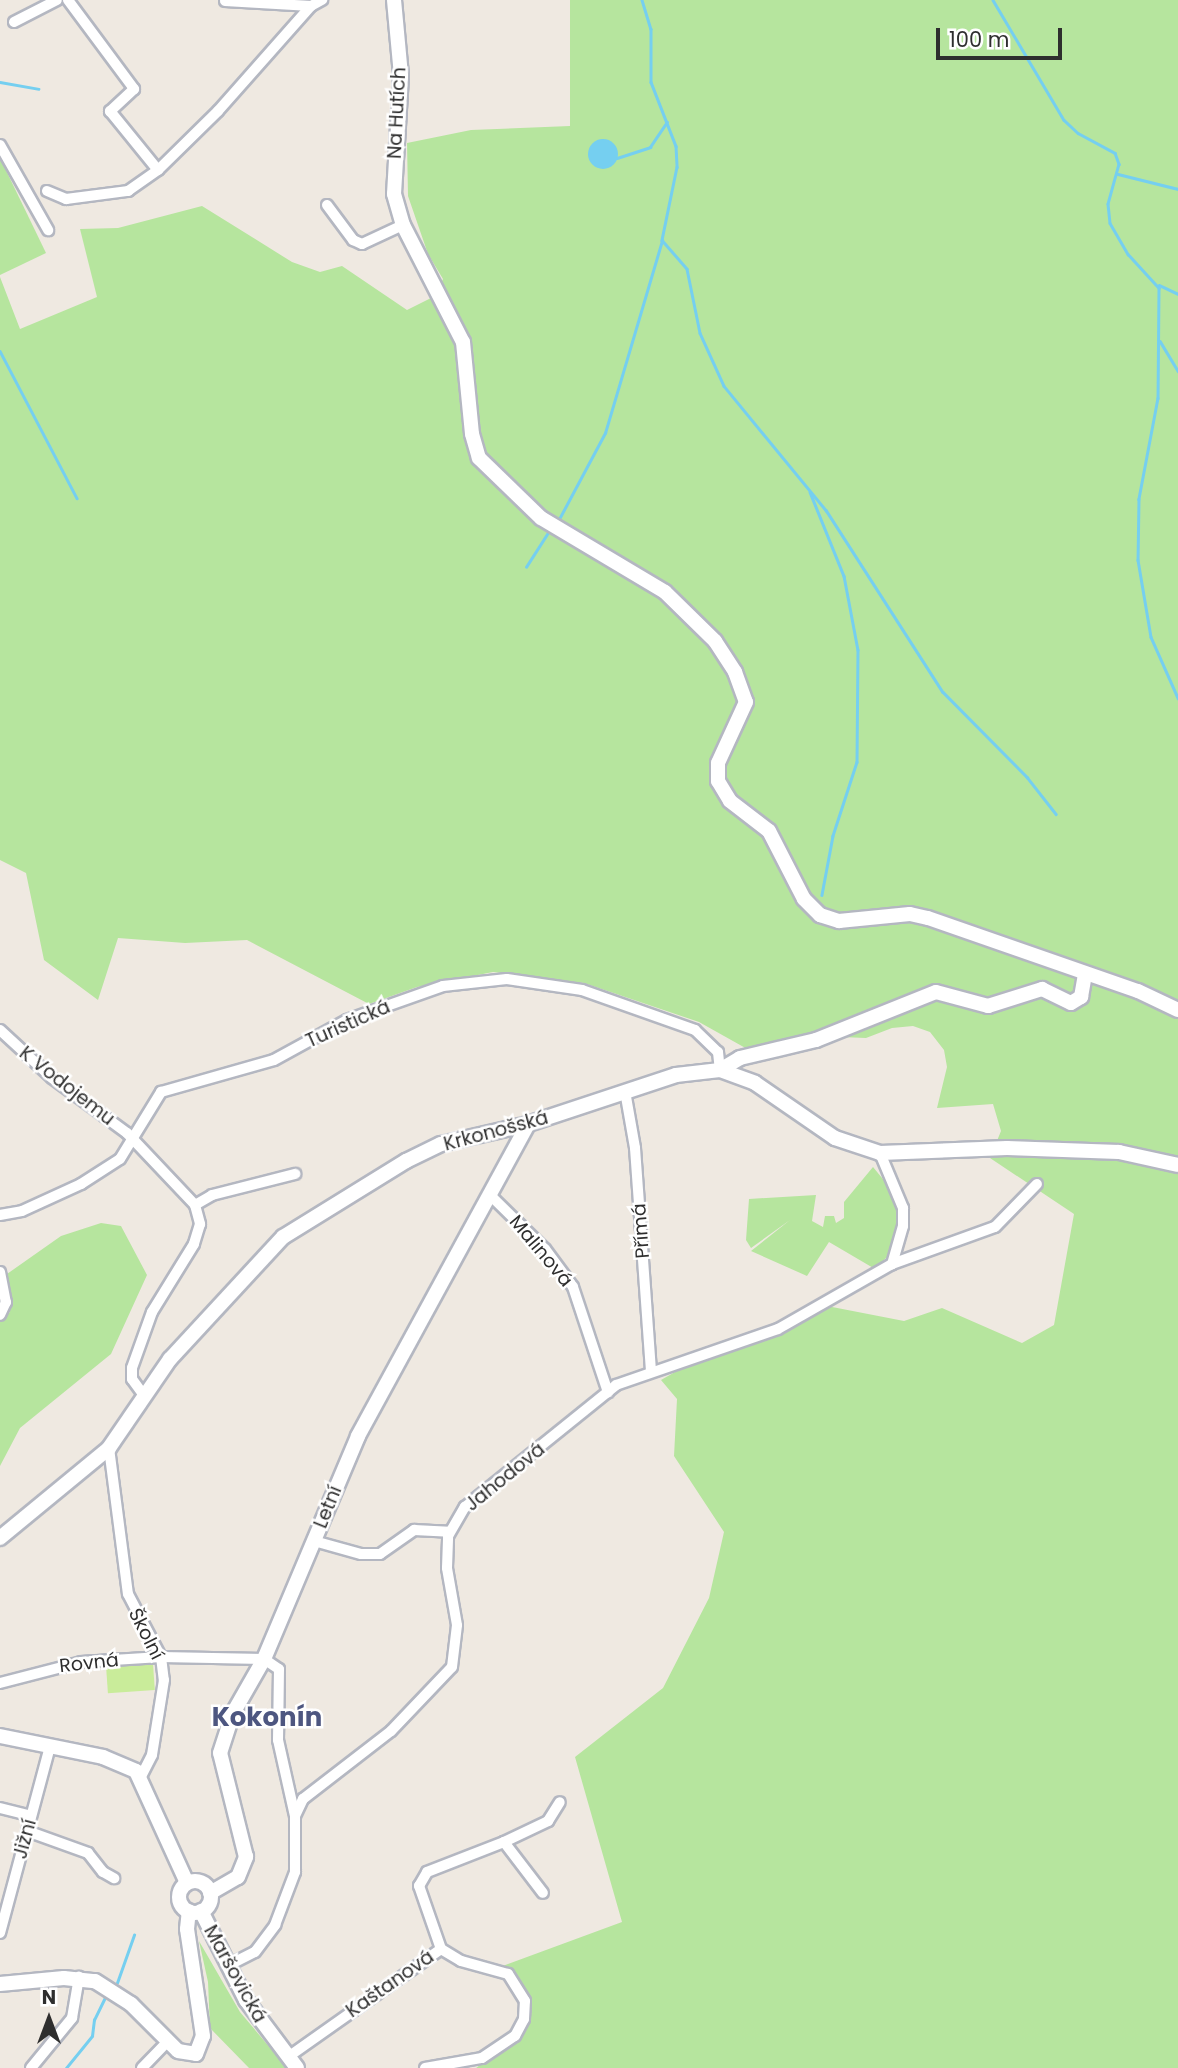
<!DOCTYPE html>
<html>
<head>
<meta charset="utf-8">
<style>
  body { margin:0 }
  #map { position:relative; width:1178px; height:2068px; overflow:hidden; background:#efe9e1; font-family:Poppins,sans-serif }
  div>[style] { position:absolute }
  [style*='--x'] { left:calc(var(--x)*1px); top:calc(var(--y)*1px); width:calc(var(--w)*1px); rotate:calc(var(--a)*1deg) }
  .green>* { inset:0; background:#b6e59e }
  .pitch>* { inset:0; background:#c9ec9a; transform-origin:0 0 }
  .water>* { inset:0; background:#75cff0 }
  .round { border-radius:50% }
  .stream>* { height:2.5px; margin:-1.25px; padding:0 1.25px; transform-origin:1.25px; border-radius:1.25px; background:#75cff0 }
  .roads { filter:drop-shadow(2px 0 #b4b7c1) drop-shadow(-2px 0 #b4b7c1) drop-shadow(0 2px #b4b7c1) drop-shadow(0 -2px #b4b7c1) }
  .street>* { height:10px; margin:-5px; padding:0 5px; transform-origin:5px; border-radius:5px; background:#fff }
  .secondary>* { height:14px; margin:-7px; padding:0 7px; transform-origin:7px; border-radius:7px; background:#fff }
  .secondary>.ring { margin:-7px; padding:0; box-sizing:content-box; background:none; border:14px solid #fff; border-radius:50% }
  span { translate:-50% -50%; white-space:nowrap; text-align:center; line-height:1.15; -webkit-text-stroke:5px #fff; paint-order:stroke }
  .street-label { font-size:19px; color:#2e2e2e }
  .district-label { font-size:26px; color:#4d5680; font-weight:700 }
  .north { position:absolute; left:14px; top:1984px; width:70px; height:70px; -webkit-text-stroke:5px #fff; paint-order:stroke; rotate:0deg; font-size:19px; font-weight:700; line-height:28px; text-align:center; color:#2e2e2e }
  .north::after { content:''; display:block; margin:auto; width:24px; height:32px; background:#2e2e2e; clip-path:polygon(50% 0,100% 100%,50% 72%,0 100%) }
  .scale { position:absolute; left:936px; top:28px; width:126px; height:32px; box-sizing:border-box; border:4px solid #2e2e2e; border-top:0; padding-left:9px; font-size:21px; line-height:24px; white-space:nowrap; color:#2e2e2e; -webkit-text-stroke:5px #fff; paint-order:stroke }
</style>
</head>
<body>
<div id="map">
  <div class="green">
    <i style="clip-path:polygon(570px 0,1178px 0,1178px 2068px,476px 2068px,516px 2039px,529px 1999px,513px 1974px,500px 1967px,622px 1922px,575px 1757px,663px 1688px,709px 1598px,724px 1532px,674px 1456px,677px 1399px,661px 1380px,682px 1368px,781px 1334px,827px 1306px,904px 1321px,942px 1308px,1022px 1343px,1054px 1325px,1074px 1214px,990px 1158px,1001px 1131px,993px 1104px,937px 1108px,947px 1067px,944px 1050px,930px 1032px,913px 1026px,892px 1028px,866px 1038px,816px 1036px,749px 1050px,699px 1022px,584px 983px,493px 972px,417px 987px,369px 1004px,247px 940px,185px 943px,118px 938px,98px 1000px,44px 960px,26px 873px,0 860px,0 277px,20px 329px,97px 297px,80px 229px,118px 228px,202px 206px,292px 262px,320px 272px,342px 266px,407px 310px,435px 296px,443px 279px,428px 254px,408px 196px,407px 143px,471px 130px,570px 126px)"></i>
    <i style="clip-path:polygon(0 158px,46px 253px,0 275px)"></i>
    <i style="clip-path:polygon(873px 1167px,896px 1195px,900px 1219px,892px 1252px,875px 1269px,829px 1242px,807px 1276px,751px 1251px,790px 1220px,751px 1248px,746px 1240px,749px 1199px,816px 1195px,812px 1221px,823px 1227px,825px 1216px,834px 1216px,836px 1223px,844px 1218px,844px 1202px)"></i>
    <i style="clip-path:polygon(101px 1223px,121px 1226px,147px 1275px,111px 1354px,20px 1428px,0 1466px,0 1321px,10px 1312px,7px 1274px,61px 1236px)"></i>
    <i style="clip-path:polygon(199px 1941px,240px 2012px,287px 2068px,249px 2068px,210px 2028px,208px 1982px)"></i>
  </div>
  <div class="pitch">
    <i style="left:153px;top:1664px;width:26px;height:47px;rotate:86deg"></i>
  </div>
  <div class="water">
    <i class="round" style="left:588px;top:139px;width:30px;height:30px"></i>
  </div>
  <div class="stream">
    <i style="--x:642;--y:0;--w:30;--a:73"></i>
    <i style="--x:651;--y:29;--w:53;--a:90"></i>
    <i style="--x:651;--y:82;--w:69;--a:68.7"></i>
    <i style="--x:676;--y:146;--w:21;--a:87"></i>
    <i style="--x:677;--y:167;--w:75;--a:101.6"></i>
    <i style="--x:662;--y:240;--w:38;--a:49"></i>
    <i style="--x:687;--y:269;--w:65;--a:78.5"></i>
    <i style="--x:700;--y:333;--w:58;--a:65.6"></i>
    <i style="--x:724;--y:386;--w:161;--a:50.6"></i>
    <i style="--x:826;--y:510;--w:216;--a:57.3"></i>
    <i style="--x:943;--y:692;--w:120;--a:45.3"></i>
    <i style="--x:1027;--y:777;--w:47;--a:51.9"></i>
    <i style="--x:993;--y:0;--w:139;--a:59.4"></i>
    <i style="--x:1064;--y:120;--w:19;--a:43"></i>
    <i style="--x:1078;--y:133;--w:42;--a:28.4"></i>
    <i style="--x:1115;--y:153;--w:12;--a:70"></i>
    <i style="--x:1119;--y:164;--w:41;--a:105.4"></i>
    <i style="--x:1108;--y:204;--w:19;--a:84"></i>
    <i style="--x:1110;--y:223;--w:36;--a:60"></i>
    <i style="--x:1128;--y:254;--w:46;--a:47.6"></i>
    <i style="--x:1159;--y:288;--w:110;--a:90.5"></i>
    <i style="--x:1158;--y:398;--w:103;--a:100.7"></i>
    <i style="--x:1139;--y:499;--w:61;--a:90.9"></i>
    <i style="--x:1138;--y:560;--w:78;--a:80.4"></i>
    <i style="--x:1151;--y:637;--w:67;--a:66.1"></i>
    <i style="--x:0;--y:82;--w:39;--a:10"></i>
    <i style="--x:617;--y:158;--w:35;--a:-18"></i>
    <i style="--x:650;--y:147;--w:30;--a:-56"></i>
    <i style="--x:1118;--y:174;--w:62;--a:14"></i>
    <i style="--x:1159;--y:285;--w:21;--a:25"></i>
    <i style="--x:1160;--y:341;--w:35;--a:59"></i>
    <i style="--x:0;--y:351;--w:166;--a:62.4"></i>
    <i style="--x:810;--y:492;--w:91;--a:68"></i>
    <i style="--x:844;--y:576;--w:75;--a:79.3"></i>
    <i style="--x:858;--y:650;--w:112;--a:90.5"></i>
    <i style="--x:857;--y:762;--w:78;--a:108"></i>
    <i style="--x:833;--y:836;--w:60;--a:100.6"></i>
    <i style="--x:558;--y:521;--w:100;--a:-61.9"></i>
    <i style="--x:605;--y:433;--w:201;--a:-73.5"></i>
    <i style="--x:526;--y:567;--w:43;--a:-57.4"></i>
    <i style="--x:117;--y:1983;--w:51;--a:-70.5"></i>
    <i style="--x:66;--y:2068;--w:41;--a:-50.9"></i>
    <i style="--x:92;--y:2036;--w:16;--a:-83"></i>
    <i style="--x:94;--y:2020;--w:28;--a:-64"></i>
  </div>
  <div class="roads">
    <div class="street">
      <i style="--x:68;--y:0;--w:111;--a:53.4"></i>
      <i style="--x:134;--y:89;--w:33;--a:137"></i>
      <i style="--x:110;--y:111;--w:76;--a:50.9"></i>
      <i style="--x:225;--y:1;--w:86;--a:3.3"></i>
      <i style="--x:14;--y:22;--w:48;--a:-27.1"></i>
      <i style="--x:0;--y:145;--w:98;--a:60.5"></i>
      <i style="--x:47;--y:191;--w:21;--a:23"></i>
      <i style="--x:66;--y:199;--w:63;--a:-7.4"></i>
      <i style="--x:128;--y:191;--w:37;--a:-35"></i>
      <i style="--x:158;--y:170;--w:84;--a:-44.5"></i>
      <i style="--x:218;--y:111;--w:140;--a:-48.5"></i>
      <i style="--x:311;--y:6;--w:13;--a:-29"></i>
      <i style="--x:327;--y:205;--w:44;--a:53.4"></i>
      <i style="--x:353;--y:240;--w:10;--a:24"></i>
      <i style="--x:362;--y:244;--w:45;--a:-24.9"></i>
      <i style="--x:0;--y:1030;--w:71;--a:42.7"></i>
      <i style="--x:52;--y:1078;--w:93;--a:36.3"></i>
      <i style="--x:127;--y:1133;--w:99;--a:46.6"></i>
      <i style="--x:195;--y:1205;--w:20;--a:75"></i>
      <i style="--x:200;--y:1224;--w:21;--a:107"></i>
      <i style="--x:194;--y:1244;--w:80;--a:121.7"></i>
      <i style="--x:152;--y:1312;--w:59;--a:109.7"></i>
      <i style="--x:132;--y:1368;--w:11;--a:90"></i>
      <i style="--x:132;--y:1379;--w:19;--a:54"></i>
      <i style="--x:625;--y:1091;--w:58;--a:80"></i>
      <i style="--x:635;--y:1148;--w:224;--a:85.9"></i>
      <i style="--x:880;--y:1153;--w:60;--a:67.3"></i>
      <i style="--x:903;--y:1208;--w:18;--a:90"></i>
      <i style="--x:903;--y:1226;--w:40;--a:106"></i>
      <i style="--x:490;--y:1195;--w:77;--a:44.5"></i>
      <i style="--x:545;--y:1249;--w:47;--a:53.6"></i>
      <i style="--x:573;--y:1287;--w:111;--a:71.6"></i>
      <i style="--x:195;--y:1205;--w:20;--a:-30"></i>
      <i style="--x:212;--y:1195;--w:86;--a:-14.2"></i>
      <i style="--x:0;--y:1215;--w:22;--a:-10"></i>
      <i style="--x:22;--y:1211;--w:65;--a:-24.6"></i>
      <i style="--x:81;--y:1184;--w:46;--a:-32.7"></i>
      <i style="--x:120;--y:1159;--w:79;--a:-58.5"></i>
      <i style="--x:161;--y:1092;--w:117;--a:-15.8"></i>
      <i style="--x:274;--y:1060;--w:83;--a:-28.7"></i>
      <i style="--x:347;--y:1020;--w:102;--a:-19.5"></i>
      <i style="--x:443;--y:986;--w:64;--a:-6.2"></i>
      <i style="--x:507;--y:979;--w:76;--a:8.3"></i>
      <i style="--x:582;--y:990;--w:120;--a:19.5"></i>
      <i style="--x:695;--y:1030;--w:32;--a:44"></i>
      <i style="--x:718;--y:1052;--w:18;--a:84"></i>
      <i style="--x:0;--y:1272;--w:31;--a:79"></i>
      <i style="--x:6;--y:1302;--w:14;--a:115"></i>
      <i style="--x:109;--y:1448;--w:147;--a:82.6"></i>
      <i style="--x:128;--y:1594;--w:71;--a:62.4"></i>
      <i style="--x:161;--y:1657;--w:23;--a:83"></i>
      <i style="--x:164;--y:1680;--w:76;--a:99.1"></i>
      <i style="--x:152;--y:1755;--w:25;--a:117"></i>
      <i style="--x:314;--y:1541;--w:49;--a:15.5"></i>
      <i style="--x:361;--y:1554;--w:19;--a:0"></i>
      <i style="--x:380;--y:1554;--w:42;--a:-35.2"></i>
      <i style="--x:414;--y:1530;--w:35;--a:3"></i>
      <i style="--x:0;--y:1683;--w:84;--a:-14.5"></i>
      <i style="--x:81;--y:1662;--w:80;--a:-3.6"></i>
      <i style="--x:161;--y:1657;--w:103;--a:1.1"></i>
      <i style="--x:264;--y:1659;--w:18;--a:34"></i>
      <i style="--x:279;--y:1669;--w:71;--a:90.8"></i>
      <i style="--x:278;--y:1740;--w:78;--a:77.4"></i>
      <i style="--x:0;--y:1808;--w:32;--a:14"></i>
      <i style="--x:27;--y:1831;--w:65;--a:19.8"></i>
      <i style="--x:88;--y:1853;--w:24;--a:52"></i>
      <i style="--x:103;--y:1872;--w:13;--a:29"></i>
      <i style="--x:504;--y:1842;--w:49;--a:-25.5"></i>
      <i style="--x:548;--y:1821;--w:22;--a:-58"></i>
      <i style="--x:0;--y:1933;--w:194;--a:-75"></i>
      <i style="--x:227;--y:1966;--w:31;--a:-27"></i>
      <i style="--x:255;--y:1952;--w:34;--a:-53"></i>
      <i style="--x:275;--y:1925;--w:57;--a:-69.3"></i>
      <i style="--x:295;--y:1872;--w:56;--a:-90"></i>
      <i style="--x:295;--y:1816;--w:19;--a:-65"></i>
      <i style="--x:303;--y:1799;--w:111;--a:-37.7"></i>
      <i style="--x:391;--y:1731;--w:88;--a:-46.4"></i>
      <i style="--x:452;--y:1667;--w:42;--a:-83.2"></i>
      <i style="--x:457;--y:1625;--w:58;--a:-100"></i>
      <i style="--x:447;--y:1568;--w:32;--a:-88"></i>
      <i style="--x:448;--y:1536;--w:34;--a:-60"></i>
      <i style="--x:465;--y:1507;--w:194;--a:-38.9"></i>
      <i style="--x:616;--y:1385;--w:171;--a:-19.1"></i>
      <i style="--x:778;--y:1329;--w:131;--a:-29.7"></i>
      <i style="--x:892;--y:1264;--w:109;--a:-19.8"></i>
      <i style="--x:995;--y:1227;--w:60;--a:-45.7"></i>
      <i style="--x:288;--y:2057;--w:187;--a:-35.2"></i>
      <i style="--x:441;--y:1949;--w:67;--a:-109.2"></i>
      <i style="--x:419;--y:1886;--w:16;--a:-60"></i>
      <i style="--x:427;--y:1872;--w:83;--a:-21.3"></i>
      <i style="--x:504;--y:1842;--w:64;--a:52.6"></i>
      <i style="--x:31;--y:2068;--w:65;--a:-50.6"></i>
      <i style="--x:72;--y:2018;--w:42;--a:-80.3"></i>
      <i style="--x:142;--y:2068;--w:36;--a:-46"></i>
      <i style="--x:425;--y:2068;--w:58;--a:-10"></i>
      <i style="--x:482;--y:2058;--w:40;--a:-34"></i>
      <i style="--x:515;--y:2036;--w:19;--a:-62"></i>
      <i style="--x:524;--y:2019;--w:18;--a:-87"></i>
      <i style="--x:525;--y:2001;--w:32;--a:-122"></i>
      <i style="--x:508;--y:1974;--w:49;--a:-164.5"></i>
      <i style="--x:461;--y:1961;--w:23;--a:-149"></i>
    </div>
    <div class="secondary">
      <i style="--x:394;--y:0;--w:76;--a:84.7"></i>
      <i style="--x:401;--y:76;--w:118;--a:93.4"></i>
      <i style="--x:394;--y:194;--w:32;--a:74"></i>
      <i style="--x:403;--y:225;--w:131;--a:62.9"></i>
      <i style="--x:463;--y:342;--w:92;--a:84.4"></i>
      <i style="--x:472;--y:434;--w:25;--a:74"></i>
      <i style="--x:479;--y:458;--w:86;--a:44.1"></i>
      <i style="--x:541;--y:518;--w:144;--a:30.8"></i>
      <i style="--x:665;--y:592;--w:70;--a:44.4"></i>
      <i style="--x:715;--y:641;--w:37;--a:57"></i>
      <i style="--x:735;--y:672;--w:32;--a:70"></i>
      <i style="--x:746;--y:702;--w:67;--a:114.7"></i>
      <i style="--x:718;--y:763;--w:18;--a:90"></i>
      <i style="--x:718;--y:781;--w:23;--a:59"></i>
      <i style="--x:730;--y:801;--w:49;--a:37.6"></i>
      <i style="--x:769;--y:831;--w:76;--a:62.8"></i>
      <i style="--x:804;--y:899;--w:23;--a:45"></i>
      <i style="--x:820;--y:915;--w:20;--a:18"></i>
      <i style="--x:839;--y:921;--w:71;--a:-5.6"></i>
      <i style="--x:910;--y:914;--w:18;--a:13"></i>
      <i style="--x:928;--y:918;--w:222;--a:19.2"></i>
      <i style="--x:1138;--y:991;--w:44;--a:25.4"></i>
      <i style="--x:720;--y:1070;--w:23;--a:-31"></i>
      <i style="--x:740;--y:1058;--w:78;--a:-13.3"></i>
      <i style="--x:816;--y:1040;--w:129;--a:-21.8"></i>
      <i style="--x:936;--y:992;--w:54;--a:15.1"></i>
      <i style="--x:988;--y:1006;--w:57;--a:-17.5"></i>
      <i style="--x:1042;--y:989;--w:32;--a:26"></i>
      <i style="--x:1071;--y:1003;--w:12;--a:-31"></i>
      <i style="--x:1081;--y:997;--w:22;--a:-80"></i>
      <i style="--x:0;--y:1538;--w:141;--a:-39.5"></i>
      <i style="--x:109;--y:1448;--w:108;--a:-55.6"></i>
      <i style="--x:170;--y:1359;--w:166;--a:-47.2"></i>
      <i style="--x:283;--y:1237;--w:145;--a:-31.7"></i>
      <i style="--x:406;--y:1161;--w:39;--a:-26"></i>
      <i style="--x:441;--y:1144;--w:89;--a:-12.9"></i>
      <i style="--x:528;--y:1124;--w:156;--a:-18.3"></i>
      <i style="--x:676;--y:1075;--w:44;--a:-6.5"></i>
      <i style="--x:720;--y:1070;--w:37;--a:20"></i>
      <i style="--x:755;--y:1083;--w:97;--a:34.5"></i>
      <i style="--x:835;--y:1138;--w:47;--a:18.4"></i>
      <i style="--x:880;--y:1153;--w:127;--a:-2.3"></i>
      <i style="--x:1007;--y:1148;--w:112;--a:2"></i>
      <i style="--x:1119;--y:1152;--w:60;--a:12.4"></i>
      <i style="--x:0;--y:1736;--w:105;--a:11.5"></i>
      <i style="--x:103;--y:1757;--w:36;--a:23"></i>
      <i style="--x:136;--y:1771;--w:123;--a:65.5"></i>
      <i class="ring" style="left:179px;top:1881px;width:18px;height:18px"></i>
      <i style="--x:210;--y:1893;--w:32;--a:-30"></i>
      <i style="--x:238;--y:1877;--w:22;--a:-68"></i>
      <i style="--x:246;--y:1857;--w:107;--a:-104"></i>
      <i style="--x:220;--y:1753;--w:40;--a:-72"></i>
      <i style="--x:232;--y:1715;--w:64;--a:-60.3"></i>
      <i style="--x:264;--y:1659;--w:242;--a:-67.1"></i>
      <i style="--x:358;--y:1436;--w:355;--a:-61.4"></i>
      <i style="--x:201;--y:1911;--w:100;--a:63.2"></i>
      <i style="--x:246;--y:2000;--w:85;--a:53.1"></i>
      <i style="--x:0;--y:1984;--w:64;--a:-5.4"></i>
      <i style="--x:64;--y:1978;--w:31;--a:6"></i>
      <i style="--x:95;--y:1981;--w:43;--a:32.6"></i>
      <i style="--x:131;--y:2004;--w:66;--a:45"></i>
      <i style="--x:178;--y:2051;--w:18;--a:9"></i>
      <i style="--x:196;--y:2054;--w:19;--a:-69"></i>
      <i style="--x:203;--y:2036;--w:108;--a:-98.5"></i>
      <i style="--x:187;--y:1929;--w:18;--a:-84"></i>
    </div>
  </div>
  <div class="street-label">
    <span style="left:397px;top:113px;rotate:-87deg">Na Hutích</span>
    <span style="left:348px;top:1024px;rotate:-24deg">Turistická</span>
    <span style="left:67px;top:1086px;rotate:38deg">K Vodojemu</span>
    <span style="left:496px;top:1131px;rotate:-15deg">Krkonošská</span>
    <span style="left:641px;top:1231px;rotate:-94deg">Přímá</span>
    <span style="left:541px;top:1251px;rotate:50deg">Malinová</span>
    <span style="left:505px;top:1477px;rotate:-39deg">Jahodová</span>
    <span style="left:328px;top:1507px;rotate:-68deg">Letní</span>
    <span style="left:146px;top:1634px;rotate:63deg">Školní</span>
    <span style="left:89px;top:1663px;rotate:-6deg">Rovná</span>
    <span style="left:25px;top:1839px;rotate:-75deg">Jižní</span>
    <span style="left:235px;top:1974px;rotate:61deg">Maršovická</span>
    <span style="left:390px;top:1984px;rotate:-35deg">Kaštanová</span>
  </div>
  <div class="district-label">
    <span style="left:267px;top:1718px">Kokonín</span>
  </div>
  <div class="north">N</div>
  <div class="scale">100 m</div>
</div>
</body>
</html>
